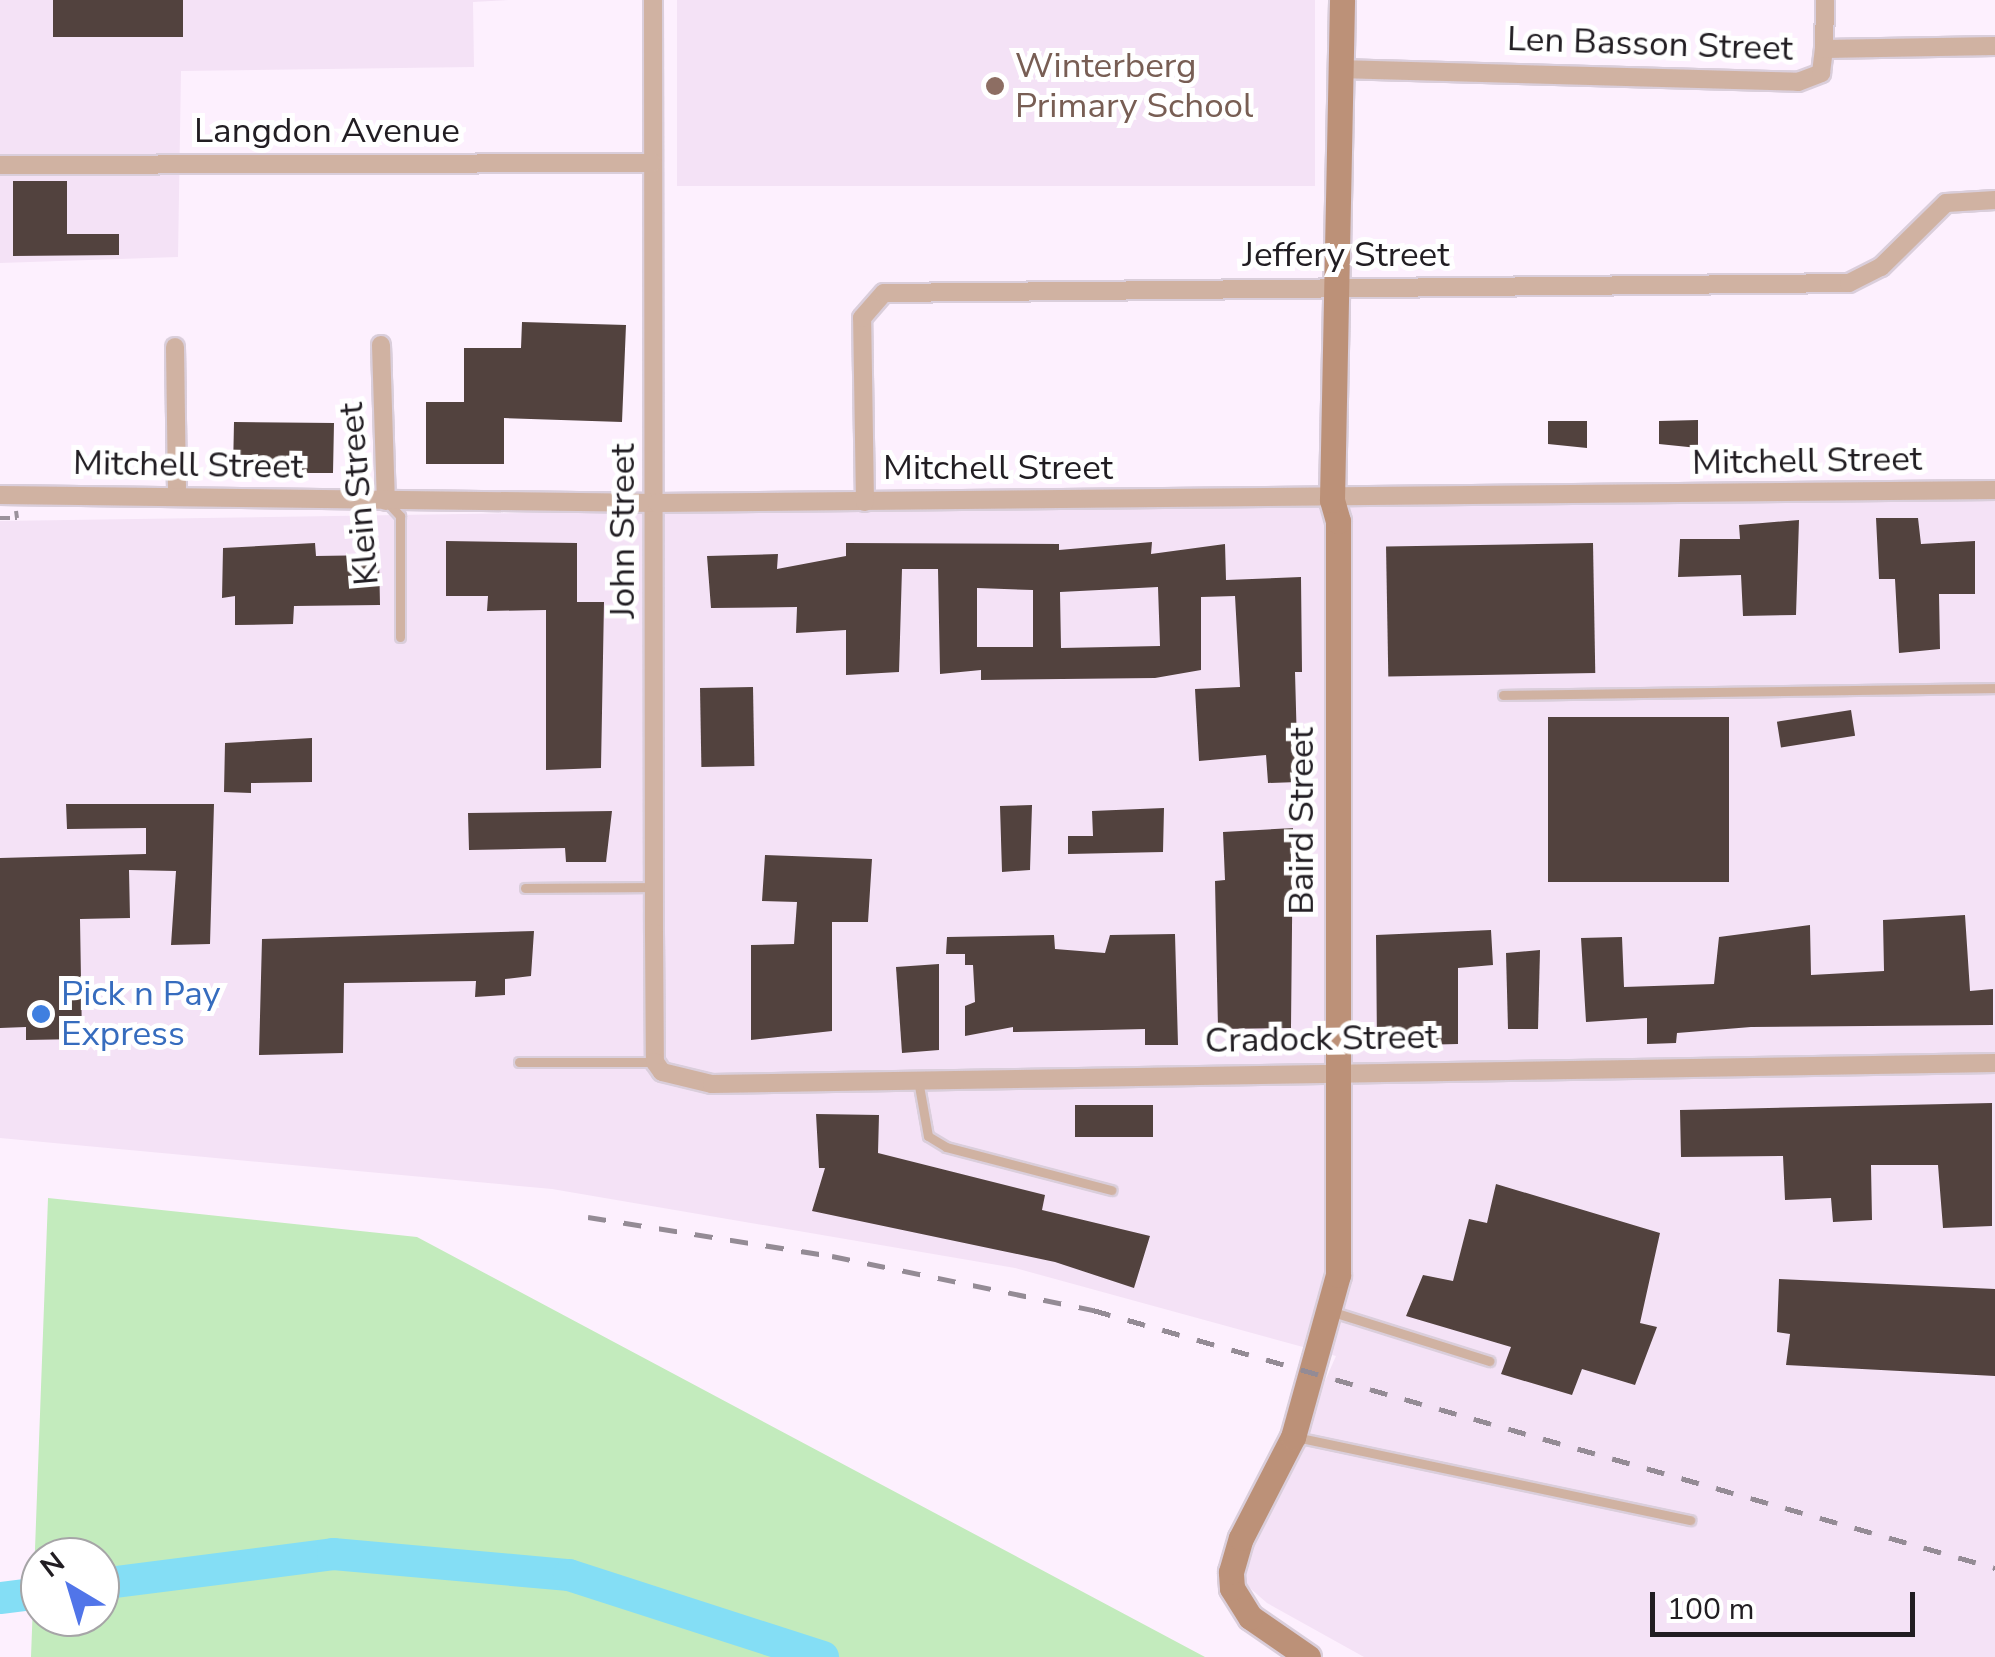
<!DOCTYPE html>
<html>
<head>
<meta charset="utf-8">
<style>
  body { margin:0 }
  #map { position:relative; width:1995px; height:1657px; overflow:hidden; background:#fdf0fe; font-family:"Nunito Sans",sans-serif }
  div>[style] { position:absolute }
  [style*='--x'] { left:calc(var(--x)*1px); top:calc(var(--y)*1px); width:calc(var(--w)*1px); rotate:calc(var(--a)*1deg) }
  .built>* { inset:0; background:#f4e2f6; transform-origin:0 0 }
  .green>* { inset:0; background:#c3ebbd }
  .river>* { height:32px; margin:-16px; padding:0 16px; transform-origin:16px; border-radius:16px; background:#84def5 }
  .building>* { inset:0; background:#52423e; transform-origin:0 0 }
  .path>* { height:4px; margin-top:-2px; transform-origin:0; background:repeating-linear-gradient(90deg,#9b929c 0 10px,transparent 0 15px) }
  .roads { filter:drop-shadow(2px 0 #dacedb) drop-shadow(-2px 0 #dacedb) drop-shadow(0 2px #dacedb) drop-shadow(0 -2px #dacedb) }
  .lane>* { height:9px; margin:-4.5px; padding:0 4.5px; transform-origin:4.5px; border-radius:4.5px; background:#d0b2a2 }
  .street>* { height:18px; margin:-9px; padding:0 9px; transform-origin:9px; border-radius:9px; background:#d0b2a2 }
  .secondary>* { height:25px; margin:-12.5px; padding:0 12.5px; transform-origin:12.5px; border-radius:12.5px; background:#bc9178 }
  .rail>* { height:5px; margin-top:-2.5px; transform-origin:0; background:repeating-linear-gradient(90deg,#948b95 0 18px,transparent 0 36px) }
  .dots>* { width:28px; height:28px; translate:-50% -50%; box-sizing:border-box; border:5px solid #fff; border-radius:50% }
  span { translate:-50% -50%; white-space:nowrap; text-align:center; line-height:1.15; -webkit-text-stroke:10px #fff; paint-order:stroke }
  .street-label { font-size:35px; color:#211d22 }
  .education-label { font-size:35px; color:#785e54 }
  .left { translate:0 -50%; text-align:left }
  .shop-label { font-size:35px; color:#366cbe }
  .north { position:absolute; left:20px; top:1537px; width:100px; height:100px; box-sizing:border-box; background:#fff; border:2px solid #a6a5a7; border-radius:50%; rotate:322deg; font-size:28px; font-weight:700; line-height:40px; text-align:center; color:#211d22 }
  .north::after { content:''; display:block; margin:auto; width:35px; height:45px; background:#5175e9; clip-path:polygon(50% 0,100% 100%,50% 72%,0 100%) }
  .scale { position:absolute; left:1650px; top:1592px; width:265px; height:45px; box-sizing:border-box; border:5px solid #211d22; border-top:0; padding-left:12px; font-size:30px; line-height:35px; white-space:nowrap; color:#211d22; -webkit-text-stroke:8px #fff; paint-order:stroke }
</style>
</head>
<body>
<div id="map">
  <div class="built">
    <i style="clip-path:polygon(0 0,509px 0,473px 2px,474px 67px,181px 71px,178px 257px,0 263px)"></i>
    <i style="left:677px;top:0;width:638px;height:186px"></i>
    <i style="clip-path:polygon(1995px 491px,1995px 1657px,1364px 1657px,1267px 1603px,1243px 1582px,1248px 1555px,1336px 1356px,1015px 1268px,552px 1189px,0 1138px,0 521px)"></i>
  </div>
  <div class="green">
    <i style="clip-path:polygon(evenodd,48px 1198px,417px 1237px,1205px 1657px,31px 1657px,48px 1198px,40px 1557px,100px 1557px,100px 1617px,40px 1617px,40px 1557px)"></i>
  </div>
  <div class="river">
    <i style="--x:100;--y:1584;--w:235;--a:-7.3"></i>
    <i style="--x:333;--y:1554;--w:237;--a:5.1"></i>
    <i style="--x:569;--y:1575;--w:267;--a:17.9"></i>
    <i style="--x:0;--y:1598;--w:40;--a:-7.1"></i>
  </div>
  <div class="building">
    <i style="left:53px;top:0;width:130px;height:37px"></i>
    <i style="clip-path:polygon(13px 181px,67px 181px,67px 234px,119px 234px,119px 255px,13px 256px)"></i>
    <i style="clip-path:polygon(522px 322px,626px 325px,622px 422px,504px 418px,504px 464px,426px 464px,426px 402px,464px 402px,464px 348px,521px 348px)"></i>
    <i style="clip-path:polygon(1698px 420px,1698px 448px,1659px 444px,1659px 421px)"></i>
    <i style="clip-path:polygon(1548px 421px,1587px 421px,1587px 448px,1548px 444px)"></i>
    <i style="clip-path:polygon(234px 422px,334px 423px,333px 473px,295px 473px,295px 460px,263px 460px,263px 470px,233px 470px)"></i>
    <i style="clip-path:polygon(1876px 518px,1918px 518px,1921px 544px,1975px 541px,1975px 594px,1939px 594px,1940px 649px,1899px 653px,1895px 579px,1879px 579px)"></i>
    <i style="clip-path:polygon(1799px 520px,1796px 615px,1743px 616px,1741px 575px,1678px 577px,1680px 539px,1740px 539px,1739px 525px)"></i>
    <i style="clip-path:polygon(446px 541px,577px 543px,577px 602px,604px 602px,601px 768px,546px 770px,546px 610px,487px 611px,488px 596px,446px 596px)"></i>
    <i style="clip-path:polygon(evenodd,1152px 542px,1151px 554px,1225px 544px,1226px 580px,1301px 577px,1302px 672px,1295px 672px,1298px 782px,1268px 783px,1266px 755px,1199px 761px,1195px 689px,1240px 687px,1235px 596px,1201px 597px,1201px 670px,1155px 678px,981px 680px,981px 670px,940px 674px,938px 569px,902px 569px,899px 672px,846px 675px,846px 630px,796px 633px,797px 607px,711px 608px,707px 556px,778px 554px,777px 569px,846px 556px,846px 543px,1059px 544px,1059px 550px,1152px 542px,1158px 587px,1160px 646px,1061px 648px,1060px 592px,1158px 587px,1152px 542px,977px 588px,1033px 590px,1033px 647px,977px 647px,977px 588px)"></i>
    <i style="clip-path:polygon(315px 543px,316px 556px,379px 555px,380px 605px,294px 606px,293px 624px,235px 625px,235px 596px,222px 598px,223px 548px)"></i>
    <i style="left:1593px;top:543px;width:130px;height:207px;rotate:89deg"></i>
    <i style="left:753px;top:687px;width:79px;height:53px;rotate:89deg"></i>
    <i style="left:1851px;top:710px;width:26px;height:75px;rotate:81deg"></i>
    <i style="left:1729px;top:717px;width:165px;height:181px;rotate:90deg"></i>
    <i style="clip-path:polygon(312px 738px,312px 782px,251px 783px,251px 793px,224px 792px,225px 743px)"></i>
    <i style="clip-path:polygon(66px 804px,214px 804px,210px 944px,171px 945px,176px 871px,129px 870px,130px 918px,80px 919px,82px 1039px,26px 1040px,26px 1027px,0 1028px,0 858px,146px 854px,146px 828px,67px 829px)"></i>
    <i style="clip-path:polygon(1032px 805px,1030px 870px,1002px 872px,1000px 806px)"></i>
    <i style="clip-path:polygon(1164px 808px,1163px 852px,1068px 854px,1068px 836px,1093px 836px,1092px 811px)"></i>
    <i style="clip-path:polygon(612px 811px,606px 862px,566px 862px,565px 848px,469px 850px,468px 813px)"></i>
    <i style="clip-path:polygon(1293px 828px,1291px 1028px,1218px 1029px,1215px 881px,1225px 880px,1223px 832px)"></i>
    <i style="clip-path:polygon(765px 855px,872px 859px,868px 922px,832px 922px,832px 1031px,751px 1040px,751px 945px,794px 944px,797px 902px,762px 901px)"></i>
    <i style="clip-path:polygon(1965px 915px,1970px 991px,1993px 989px,1993px 1025px,1751px 1027px,1677px 1033px,1676px 1043px,1647px 1044px,1647px 1018px,1586px 1022px,1581px 938px,1622px 937px,1624px 987px,1714px 984px,1719px 937px,1810px 925px,1811px 975px,1884px 971px,1883px 920px)"></i>
    <i style="clip-path:polygon(1491px 930px,1493px 965px,1458px 968px,1458px 1044px,1377px 1046px,1376px 935px)"></i>
    <i style="clip-path:polygon(534px 931px,531px 976px,505px 979px,505px 995px,475px 997px,476px 981px,344px 983px,343px 1053px,259px 1055px,262px 939px)"></i>
    <i style="clip-path:polygon(1175px 934px,1178px 1045px,1145px 1045px,1145px 1029px,1013px 1032px,1013px 1027px,965px 1036px,965px 1006px,975px 1002px,973px 965px,965px 965px,965px 954px,946px 954px,947px 937px,1054px 935px,1055px 949px,1105px 953px,1110px 935px)"></i>
    <i style="clip-path:polygon(1540px 950px,1538px 1029px,1508px 1029px,1506px 953px)"></i>
    <i style="clip-path:polygon(939px 964px,939px 1050px,902px 1053px,896px 967px)"></i>
    <i style="clip-path:polygon(1992px 1103px,1992px 1226px,1943px 1228px,1938px 1165px,1871px 1165px,1872px 1220px,1833px 1222px,1831px 1198px,1785px 1200px,1783px 1156px,1681px 1157px,1680px 1110px)"></i>
    <i style="left:1153px;top:1105px;width:32px;height:78px;rotate:90deg"></i>
    <i style="clip-path:polygon(816px 1114px,879px 1115px,878px 1153px,1045px 1195px,1042px 1210px,1150px 1236px,1134px 1288px,1055px 1262px,812px 1211px,825px 1168px,819px 1168px)"></i>
    <i style="clip-path:polygon(1496px 1184px,1660px 1233px,1640px 1323px,1657px 1327px,1635px 1385px,1582px 1369px,1572px 1395px,1501px 1374px,1511px 1347px,1406px 1316px,1423px 1275px,1453px 1281px,1469px 1219px,1487px 1223px)"></i>
    <i style="clip-path:polygon(1779px 1279px,1995px 1289px,1995px 1376px,1786px 1365px,1790px 1334px,1777px 1332px)"></i>
  </div>
  <div class="path">
    <i style="--x:0;--y:518;--w:17;--a:0"></i>
    <i style="--x:17;--y:518;--w:7;--a:-98"></i>
  </div>
  <div class="roads">
    <div class="lane">
      <i style="--x:388;--y:503;--w:18;--a:47"></i>
      <i style="--x:400;--y:516;--w:121;--a:90"></i>
      <i style="--x:1503;--y:695;--w:492;--a:-0.8"></i>
      <i style="--x:525;--y:888;--w:129;--a:-0.4"></i>
      <i style="--x:519;--y:1062;--w:136;--a:0"></i>
      <i style="--x:918;--y:1080;--w:57;--a:79.9"></i>
      <i style="--x:928;--y:1136;--w:21;--a:31"></i>
      <i style="--x:946;--y:1147;--w:171;--a:14.6"></i>
      <i style="--x:1333;--y:1312;--w:164;--a:17.4"></i>
      <i style="--x:1296;--y:1437;--w:403;--a:11.9"></i>
    </div>
    <div class="street">
      <i style="--x:653;--y:0;--w:933;--a:89.94"></i>
      <i style="--x:654;--y:933;--w:129;--a:89.6"></i>
      <i style="--x:655;--y:1062;--w:12;--a:55"></i>
      <i style="--x:662;--y:1072;--w:51;--a:13.5"></i>
      <i style="--x:712;--y:1084;--w:1283;--a:-0.94"></i>
      <i style="--x:1824;--y:49;--w:49;--a:-88.8"></i>
      <i style="--x:1338;--y:69;--w:460;--a:1.6"></i>
      <i style="--x:1798;--y:82;--w:25;--a:-21"></i>
      <i style="--x:1821;--y:73;--w:24;--a:-83"></i>
      <i style="--x:1824;--y:49;--w:171;--a:-1"></i>
      <i style="--x:0;--y:165;--w:653;--a:-0.18"></i>
      <i style="--x:381;--y:345;--w:156;--a:88.2"></i>
      <i style="--x:175;--y:347;--w:149;--a:89.2"></i>
      <i style="--x:0;--y:495;--w:657;--a:0.7"></i>
      <i style="--x:657;--y:503;--w:1338;--a:-0.56"></i>
      <i style="--x:865;--y:502;--w:184;--a:-90.9"></i>
      <i style="--x:862;--y:318;--w:33;--a:-49"></i>
      <i style="--x:884;--y:293;--w:965;--a:-0.59"></i>
      <i style="--x:1849;--y:283;--w:36;--a:-27"></i>
      <i style="--x:1881;--y:267;--w:91;--a:-44.6"></i>
      <i style="--x:1946;--y:203;--w:49;--a:-3.5"></i>
    </div>
    <div class="secondary">
      <i style="--x:1308;--y:1657;--w:70;--a:-145.4"></i>
      <i style="--x:1250;--y:1617;--w:34;--a:-122"></i>
      <i style="--x:1232;--y:1588;--w:16;--a:-94"></i>
      <i style="--x:1231;--y:1572;--w:35;--a:-74"></i>
      <i style="--x:1241;--y:1538;--w:114;--a:-62.8"></i>
      <i style="--x:1293;--y:1437;--w:168;--a:-74.5"></i>
      <i style="--x:1338;--y:1275;--w:754;--a:-90"></i>
      <i style="--x:1338;--y:521;--w:22;--a:-106"></i>
      <i style="--x:1332;--y:500;--w:500;--a:-88.85"></i>
    </div>
  </div>
  <div class="rail">
    <i style="--x:588;--y:1217;--w:247;--a:9.1"></i>
    <i style="--x:832;--y:1256;--w:267;--a:11.7"></i>
    <i style="--x:1093;--y:1310;--w:938;--a:15.96"></i>
  </div>
  <div class="dots">
    <i style="left:995px;top:86px;background:#8d6e63"></i>
    <i style="left:41px;top:1014px;background:#3f7fe0"></i>
  </div>
  <div class="street-label">
    <span style="left:1650px;top:44px;rotate:2deg">Len Basson Street</span>
    <span style="left:327px;top:131px">Langdon Avenue</span>
    <span style="left:1346px;top:255px">Jeffery Street</span>
    <span style="left:1807px;top:461px;rotate:-1deg">Mitchell Street</span>
    <span style="left:188px;top:465px;rotate:1deg">Mitchell Street</span>
    <span style="left:998px;top:468px">Mitchell Street</span>
    <span style="left:359px;top:494px;rotate:-95deg">Klein Street</span>
    <span style="left:623px;top:531px;rotate:-90deg">John Street</span>
    <span style="left:1302px;top:821px;rotate:-90deg">Baird Street</span>
    <span style="left:1321px;top:1039px;rotate:-1deg">Cradock Street</span>
  </div>
  <div class="education-label">
    <span class="left" style="left:1015px;top:86px">Winterberg<br>Primary School</span>
  </div>
  <div class="shop-label">
    <span class="left" style="left:61px;top:1014px">Pick n Pay<br>Express</span>
  </div>
  <div class="north">N</div>
  <div class="scale">100 m</div>
</div>
</body>
</html>
